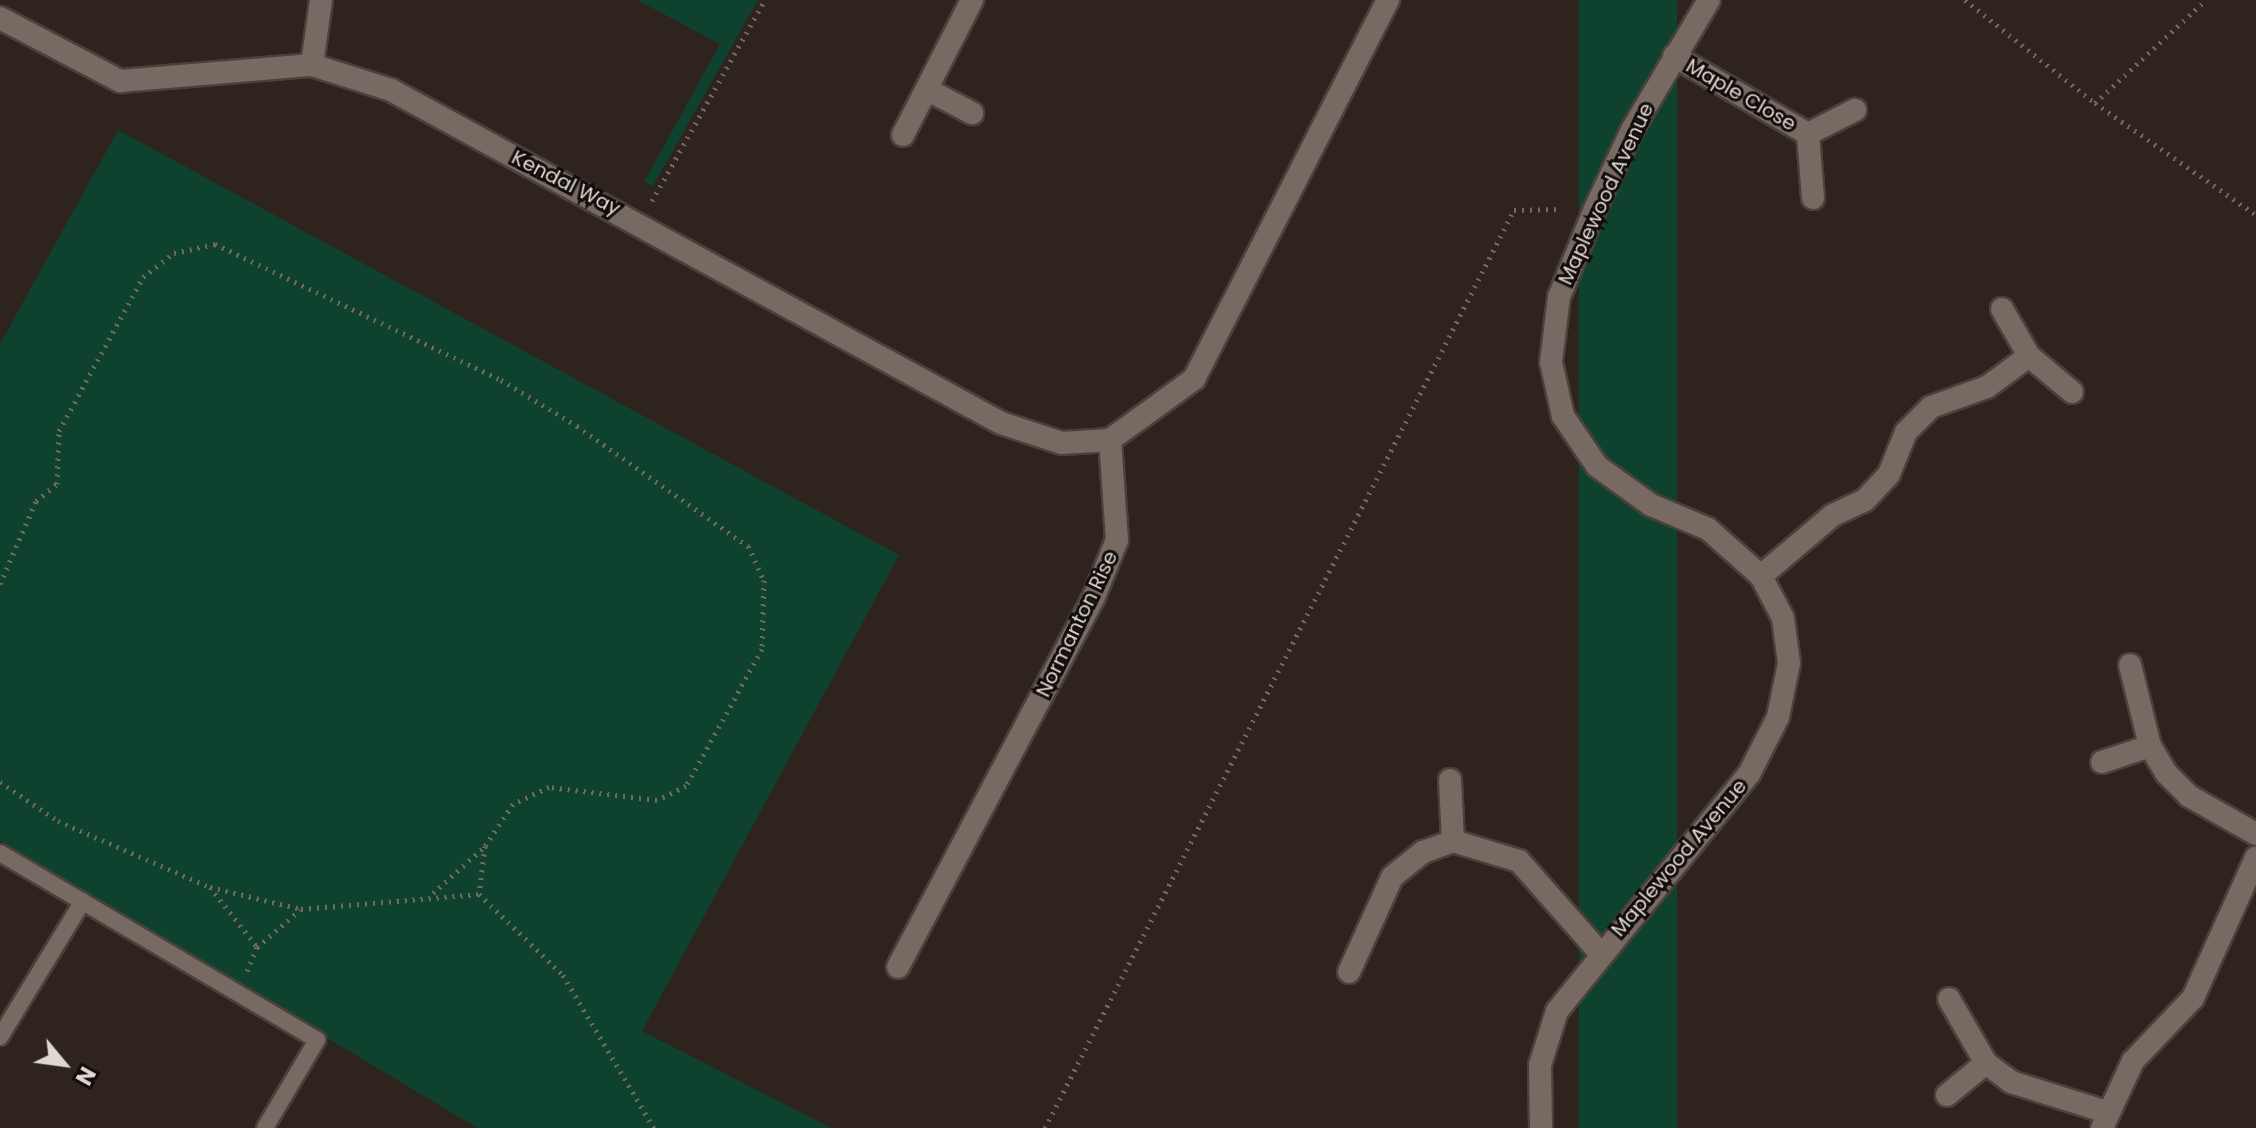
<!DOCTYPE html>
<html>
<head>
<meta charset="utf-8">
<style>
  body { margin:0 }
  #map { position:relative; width:2256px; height:1128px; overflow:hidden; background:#2e231d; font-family:Poppins,sans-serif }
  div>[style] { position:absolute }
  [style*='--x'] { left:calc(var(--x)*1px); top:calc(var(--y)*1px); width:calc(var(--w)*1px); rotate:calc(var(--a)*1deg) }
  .green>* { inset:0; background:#0e422e; transform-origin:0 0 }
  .path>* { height:5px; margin-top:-2.5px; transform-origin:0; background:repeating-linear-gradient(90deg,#726863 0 2px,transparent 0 8px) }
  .roads { filter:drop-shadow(2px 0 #4a413c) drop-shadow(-2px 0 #4a413c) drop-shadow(0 2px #4a413c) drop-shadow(0 -2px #4a413c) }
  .service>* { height:16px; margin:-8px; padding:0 8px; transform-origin:8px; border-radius:8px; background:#776a63 }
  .minor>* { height:22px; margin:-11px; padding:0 11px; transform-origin:11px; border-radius:11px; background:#776a63 }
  span { translate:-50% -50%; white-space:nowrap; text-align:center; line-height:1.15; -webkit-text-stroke:6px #120d0b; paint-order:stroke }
  .street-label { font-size:20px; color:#ded7d3 }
  .north { position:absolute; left:24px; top:1024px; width:80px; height:80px; -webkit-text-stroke:6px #120d0b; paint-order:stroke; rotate:119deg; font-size:22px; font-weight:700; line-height:32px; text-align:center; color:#ded7d3 }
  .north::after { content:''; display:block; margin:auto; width:28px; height:36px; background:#ded7d3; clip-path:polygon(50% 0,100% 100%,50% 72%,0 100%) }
</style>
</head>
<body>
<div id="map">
  <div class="green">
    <i style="clip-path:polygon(637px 0,758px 0,653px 186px,644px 182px,720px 44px)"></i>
    <i style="left:1579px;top:0;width:98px;height:1270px"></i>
    <i style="clip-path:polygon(118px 130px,899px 555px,642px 1031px,831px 1128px,477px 1128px,0 841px,0 344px)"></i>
  </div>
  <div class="path">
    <i style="--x:1965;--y:0;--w:166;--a:38.4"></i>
    <i style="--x:2095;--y:103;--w:151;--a:-42.9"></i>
    <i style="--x:2095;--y:103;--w:196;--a:34.8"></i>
    <i style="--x:652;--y:201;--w:231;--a:-60.7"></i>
    <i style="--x:0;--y:584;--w:90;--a:-66.6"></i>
    <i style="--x:36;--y:501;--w:27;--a:-39"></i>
    <i style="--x:57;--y:484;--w:53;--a:-87.8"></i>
    <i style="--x:59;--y:431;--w:175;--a:-61.4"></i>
    <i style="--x:143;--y:277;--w:39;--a:-38"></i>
    <i style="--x:174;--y:253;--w:42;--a:-12.4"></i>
    <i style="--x:215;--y:244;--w:317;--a:25.4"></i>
    <i style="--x:501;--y:380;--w:89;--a:31.2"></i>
    <i style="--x:577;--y:426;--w:209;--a:35.1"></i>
    <i style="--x:748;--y:546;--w:38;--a:65"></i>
    <i style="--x:764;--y:580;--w:69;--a:91.7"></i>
    <i style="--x:762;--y:649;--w:157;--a:119"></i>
    <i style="--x:686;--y:786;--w:32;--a:154"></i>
    <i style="--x:657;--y:800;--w:109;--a:-173.1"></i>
    <i style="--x:549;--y:787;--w:40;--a:155"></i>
    <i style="--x:513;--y:804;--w:50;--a:123.7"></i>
    <i style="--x:485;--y:846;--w:48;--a:97.1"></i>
    <i style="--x:0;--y:782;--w:70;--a:33.9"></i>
    <i style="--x:58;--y:821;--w:166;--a:23.5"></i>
    <i style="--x:210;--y:887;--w:94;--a:13.6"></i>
    <i style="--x:301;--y:909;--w:179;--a:-4.8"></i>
    <i style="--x:479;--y:894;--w:117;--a:44"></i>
    <i style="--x:563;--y:975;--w:178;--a:59.3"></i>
    <i style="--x:210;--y:887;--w:76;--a:51.9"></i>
    <i style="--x:433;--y:893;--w:69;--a:-42"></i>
    <i style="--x:247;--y:971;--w:26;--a:-67"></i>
    <i style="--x:257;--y:947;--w:57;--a:-40.7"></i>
    <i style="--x:1045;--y:1128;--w:1031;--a:-62.94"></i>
    <i style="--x:1514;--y:210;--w:48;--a:-1.2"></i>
  </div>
  <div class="roads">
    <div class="service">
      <i style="--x:0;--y:853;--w:368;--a:30.5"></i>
      <i style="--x:317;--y:1040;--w:102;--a:120.6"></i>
      <i style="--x:0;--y:1037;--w:159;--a:-58.6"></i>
    </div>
    <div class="minor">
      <i style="--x:0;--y:18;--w:136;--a:27.7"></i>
      <i style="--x:120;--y:81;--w:193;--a:-4.8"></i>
      <i style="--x:312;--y:65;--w:83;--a:17.6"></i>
      <i style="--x:391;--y:90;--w:695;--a:28.63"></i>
      <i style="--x:1001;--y:423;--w:64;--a:18.2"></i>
      <i style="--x:1062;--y:443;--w:48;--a:-3.6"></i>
      <i style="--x:1674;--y:56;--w:155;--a:30.2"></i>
      <i style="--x:312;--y:65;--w:66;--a:-82.1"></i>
      <i style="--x:928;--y:90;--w:50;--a:27.6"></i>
      <i style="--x:903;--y:135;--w:152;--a:-62.9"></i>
      <i style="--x:1813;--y:198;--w:64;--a:-94.5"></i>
      <i style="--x:1808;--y:134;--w:53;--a:-27.1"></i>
      <i style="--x:2002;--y:309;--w:54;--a:60.1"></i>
      <i style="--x:2029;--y:356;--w:56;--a:39.9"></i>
      <i style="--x:1761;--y:576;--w:94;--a:-40.3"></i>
      <i style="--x:1833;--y:515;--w:35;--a:-25"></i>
      <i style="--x:1865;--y:500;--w:35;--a:-47"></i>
      <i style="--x:1889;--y:474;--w:45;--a:-68"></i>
      <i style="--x:1906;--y:432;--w:35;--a:-45"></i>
      <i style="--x:1931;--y:407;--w:59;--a:-19.7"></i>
      <i style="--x:1987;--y:387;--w:52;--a:-36.4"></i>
      <i style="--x:2130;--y:665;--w:83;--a:76.1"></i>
      <i style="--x:2150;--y:746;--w:31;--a:59"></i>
      <i style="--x:2166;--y:773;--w:33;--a:45"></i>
      <i style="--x:2189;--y:796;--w:77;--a:29.6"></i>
      <i style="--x:2102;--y:762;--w:51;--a:-18.4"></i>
      <i style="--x:1450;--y:780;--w:61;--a:87.2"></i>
      <i style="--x:898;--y:967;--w:416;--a:-62.1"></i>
      <i style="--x:1093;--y:599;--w:64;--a:-67.9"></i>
      <i style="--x:1117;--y:540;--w:100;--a:-94"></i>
      <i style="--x:1110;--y:440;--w:104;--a:-36"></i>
      <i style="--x:1194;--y:379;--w:426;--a:-62.9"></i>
      <i style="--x:1349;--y:972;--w:104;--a:-65.6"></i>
      <i style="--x:1392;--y:877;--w:40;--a:-39"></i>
      <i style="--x:1423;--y:852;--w:32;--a:-20"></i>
      <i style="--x:1453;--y:841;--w:69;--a:16.9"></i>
      <i style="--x:1519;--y:861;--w:123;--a:48.6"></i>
      <i style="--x:1949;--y:999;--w:74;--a:60"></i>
      <i style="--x:1986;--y:1063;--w:31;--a:37"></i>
      <i style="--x:2011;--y:1082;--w:100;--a:17.5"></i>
      <i style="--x:1947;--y:1095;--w:50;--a:-39.4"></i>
      <i style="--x:1541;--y:1128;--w:63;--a:-90.9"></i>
      <i style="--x:1540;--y:1065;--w:57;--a:-72.5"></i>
      <i style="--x:1557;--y:1011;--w:305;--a:-51"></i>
      <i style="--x:1749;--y:774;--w:64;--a:-63"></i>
      <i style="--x:1778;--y:717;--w:55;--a:-78.5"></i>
      <i style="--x:1789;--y:663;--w:45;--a:-97.6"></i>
      <i style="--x:1783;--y:618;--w:47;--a:-117.6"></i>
      <i style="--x:1761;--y:576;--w:71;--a:-138.4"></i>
      <i style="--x:1708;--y:529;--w:62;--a:-157.2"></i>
      <i style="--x:1651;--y:505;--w:67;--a:-144.2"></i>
      <i style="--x:1597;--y:466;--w:60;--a:-124.2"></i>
      <i style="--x:1563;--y:416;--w:55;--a:-102.5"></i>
      <i style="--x:1551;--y:362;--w:65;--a:-83"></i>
      <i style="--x:1559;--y:297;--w:95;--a:-67.8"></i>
      <i style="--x:1595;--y:209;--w:87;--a:-64.9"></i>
      <i style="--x:1632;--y:130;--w:151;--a:-59.4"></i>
      <i style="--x:2102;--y:1128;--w:74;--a:-65.2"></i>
      <i style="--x:2133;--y:1061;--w:87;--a:-46.4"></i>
      <i style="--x:2193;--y:998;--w:154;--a:-65.8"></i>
    </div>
  </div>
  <div class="street-label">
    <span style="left:1741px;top:95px;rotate:30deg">Maple Close</span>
    <span style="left:566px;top:183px;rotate:27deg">Kendal Way</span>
    <span style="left:1606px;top:194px;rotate:-65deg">Maplewood Avenue</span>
    <span style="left:1077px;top:624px;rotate:-64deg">Normanton Rise</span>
    <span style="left:1679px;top:858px;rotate:-50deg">Maplewood Avenue</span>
  </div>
  <div class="north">N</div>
</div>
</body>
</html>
